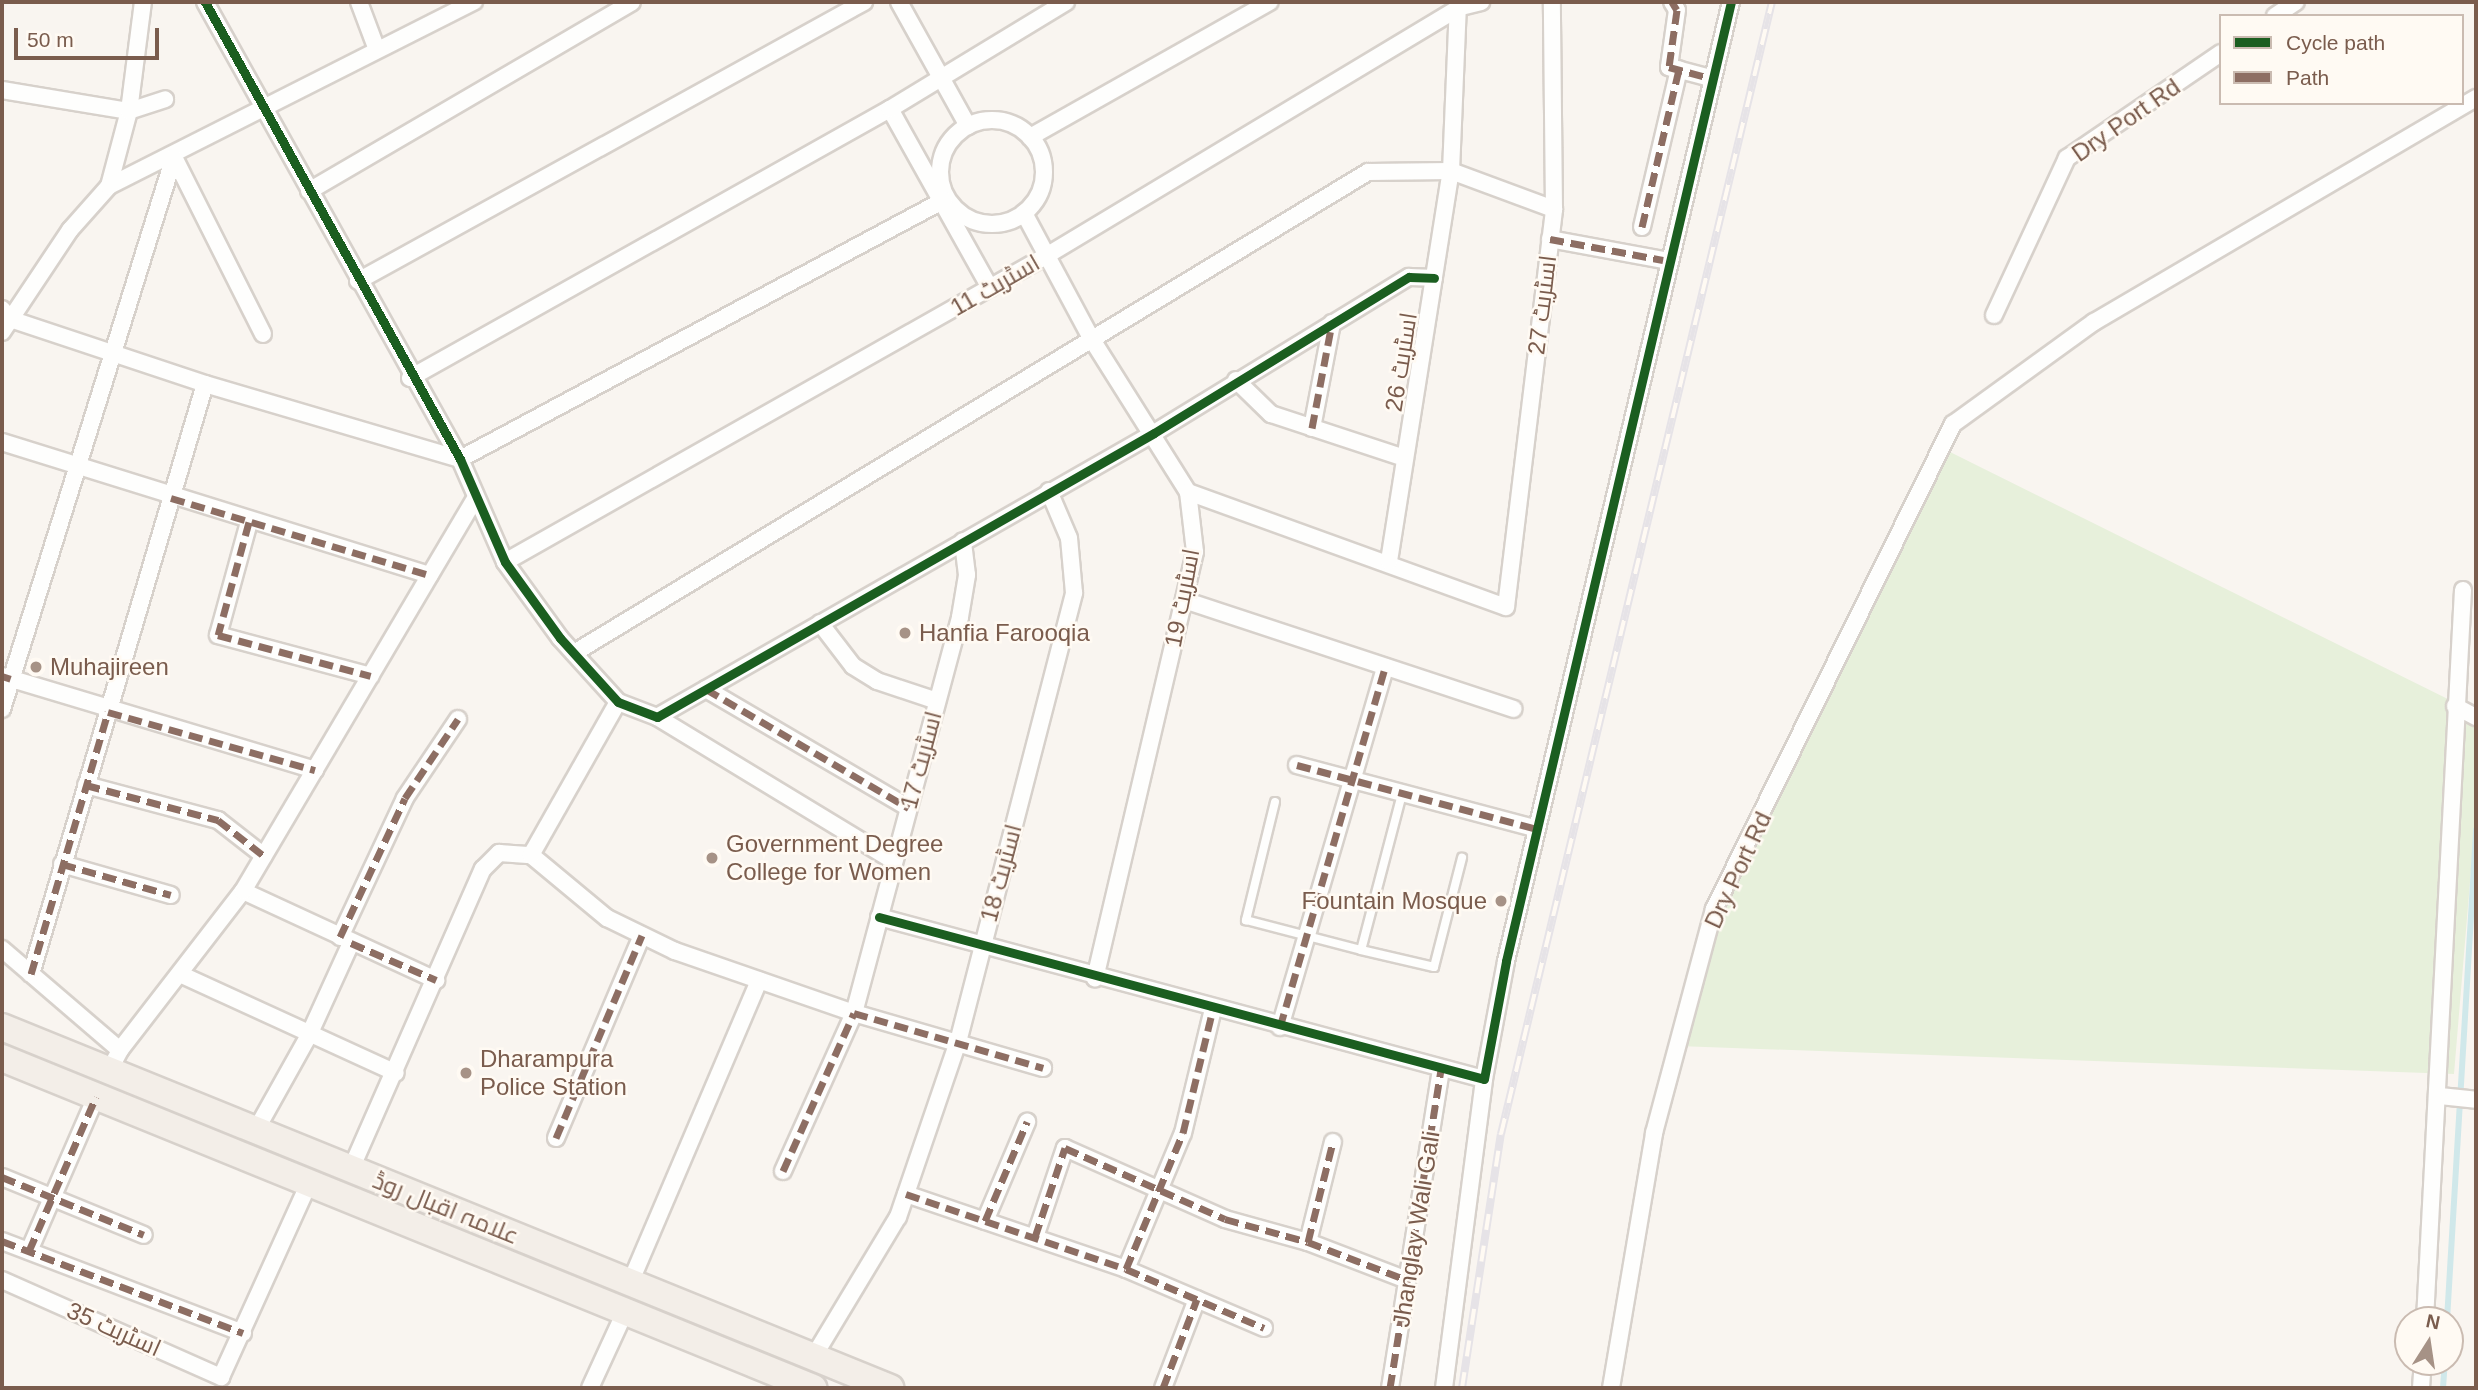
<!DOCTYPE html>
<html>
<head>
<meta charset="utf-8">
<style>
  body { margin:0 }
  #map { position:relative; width:2478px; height:1390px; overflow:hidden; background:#f9f5f0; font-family:Helvetica,Cairo,sans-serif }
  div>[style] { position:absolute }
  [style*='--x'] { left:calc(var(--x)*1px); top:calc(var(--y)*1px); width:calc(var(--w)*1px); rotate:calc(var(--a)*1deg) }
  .green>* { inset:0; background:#e7f0db }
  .stream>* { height:6px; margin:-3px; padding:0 3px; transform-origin:3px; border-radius:3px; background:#d0e8ea }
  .roads { filter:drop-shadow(2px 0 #d7d1cb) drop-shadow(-2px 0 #d7d1cb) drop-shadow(0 2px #d7d1cb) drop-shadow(0 -2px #d7d1cb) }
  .lane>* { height:8px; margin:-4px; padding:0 4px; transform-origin:4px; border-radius:4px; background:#fefefd }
  .street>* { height:16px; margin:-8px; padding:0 8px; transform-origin:8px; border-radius:8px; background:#fefefd }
  .street>.ring { margin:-8px; padding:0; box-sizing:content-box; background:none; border:16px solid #fefefd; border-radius:50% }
  .primary>* { height:26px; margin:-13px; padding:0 13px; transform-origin:13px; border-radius:13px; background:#f3eee8 }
  .rail>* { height:8px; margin-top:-4px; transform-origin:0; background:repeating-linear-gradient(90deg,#fffaf3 0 16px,#e6e3e7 0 32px); box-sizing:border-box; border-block:2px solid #e6e3e7 }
  .quiet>* { height:7px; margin-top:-3.5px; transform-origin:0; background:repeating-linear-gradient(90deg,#8d6e63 0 14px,transparent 0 21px) }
  .cycleway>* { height:9px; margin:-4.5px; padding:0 4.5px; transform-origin:4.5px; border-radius:4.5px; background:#1b5e20 }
  .dots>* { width:19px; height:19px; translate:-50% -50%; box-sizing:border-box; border:4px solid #fffaf3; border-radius:50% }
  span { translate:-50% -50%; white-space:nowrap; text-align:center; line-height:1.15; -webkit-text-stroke:5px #fffaf3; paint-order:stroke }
  .street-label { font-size:24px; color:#7a5c4d }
  .poi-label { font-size:24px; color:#7a5c4d }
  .left { translate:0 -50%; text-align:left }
  .right { translate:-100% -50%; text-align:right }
  .frame { position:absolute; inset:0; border:4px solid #7a5c4d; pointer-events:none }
  .legend { position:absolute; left:2219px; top:14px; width:245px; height:91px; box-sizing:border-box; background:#fffaf3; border:2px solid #cabbb1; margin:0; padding:9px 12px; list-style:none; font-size:21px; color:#7a5c4d }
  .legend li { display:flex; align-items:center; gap:14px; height:35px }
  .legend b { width:35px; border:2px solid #cabbb1 }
  .north { position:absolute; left:2394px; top:1306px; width:70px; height:70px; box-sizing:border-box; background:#fffaf3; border:2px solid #cabbb1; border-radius:50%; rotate:12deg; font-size:19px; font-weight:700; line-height:28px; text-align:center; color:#7a5c4d }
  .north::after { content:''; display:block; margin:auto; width:24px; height:32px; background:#a69286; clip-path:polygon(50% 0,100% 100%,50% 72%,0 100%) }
  .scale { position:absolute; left:14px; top:28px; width:145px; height:32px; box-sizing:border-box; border:4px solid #7a5c4d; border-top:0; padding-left:9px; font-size:21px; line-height:24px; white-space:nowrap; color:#7a5c4d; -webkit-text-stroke:5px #fffaf3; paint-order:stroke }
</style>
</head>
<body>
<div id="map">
  <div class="green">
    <i style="clip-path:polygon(1942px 448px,2476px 713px,2476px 810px,2454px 1074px,1678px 1046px,1714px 909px)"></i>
  </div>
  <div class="stream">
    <i style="--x:2447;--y:1320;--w:491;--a:-86.6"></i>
    <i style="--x:2443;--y:1388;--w:26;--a:-86"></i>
  </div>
  <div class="roads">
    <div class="lane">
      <i style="--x:1402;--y:794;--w:161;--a:104.7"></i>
      <i style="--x:1361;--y:950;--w:75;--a:13.1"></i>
      <i style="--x:1434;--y:967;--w:113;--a:-75.6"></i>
      <i style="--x:1275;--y:802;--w:122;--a:103.8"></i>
      <i style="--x:1246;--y:920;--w:119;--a:14.6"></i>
    </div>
    <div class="street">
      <i style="--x:205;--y:2;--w:523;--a:60.84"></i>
      <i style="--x:460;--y:459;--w:112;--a:66.4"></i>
      <i style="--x:505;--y:562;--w:94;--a:54.1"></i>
      <i style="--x:560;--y:638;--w:86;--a:47.8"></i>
      <i style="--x:618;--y:702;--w:42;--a:21"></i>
      <i style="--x:657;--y:717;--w:572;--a:-29.74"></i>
      <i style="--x:1154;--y:433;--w:299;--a:-31.5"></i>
      <i style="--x:1409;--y:277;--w:25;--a:2"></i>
      <i style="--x:359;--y:2;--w:51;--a:69.4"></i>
      <i style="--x:899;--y:2;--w:142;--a:60.9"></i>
      <i style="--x:1672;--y:2;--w:9;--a:58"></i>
      <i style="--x:1677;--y:10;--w:58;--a:98"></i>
      <i style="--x:1669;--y:67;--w:38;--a:15"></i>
      <i style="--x:2275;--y:16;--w:25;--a:-34"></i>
      <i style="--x:2;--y:90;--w:129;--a:9.4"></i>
      <i style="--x:129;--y:111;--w:38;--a:-18"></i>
      <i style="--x:890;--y:109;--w:205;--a:60.8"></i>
      <i class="ring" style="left:940px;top:120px;width:88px;height:88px"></i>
      <i style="--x:1030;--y:137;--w:275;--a:-29.4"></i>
      <i style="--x:174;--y:157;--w:198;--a:63.3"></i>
      <i style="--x:109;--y:186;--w:78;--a:-75.1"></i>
      <i style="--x:129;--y:111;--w:110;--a:-82.7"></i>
      <i style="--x:309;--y:191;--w:374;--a:-30.3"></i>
      <i style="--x:1024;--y:213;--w:142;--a:61.8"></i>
      <i style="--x:1091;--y:338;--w:182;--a:57.8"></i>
      <i style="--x:1188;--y:492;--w:60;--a:83.3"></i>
      <i style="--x:1195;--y:552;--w:438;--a:103.2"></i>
      <i style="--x:1642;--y:227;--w:162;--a:-76.8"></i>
      <i style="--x:1550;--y:239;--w:115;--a:10.5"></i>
      <i style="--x:358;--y:281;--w:578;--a:-28.87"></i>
      <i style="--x:2;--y:309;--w:13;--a:51"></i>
      <i style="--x:10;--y:319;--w:206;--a:18.4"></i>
      <i style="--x:205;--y:384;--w:266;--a:16.4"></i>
      <i style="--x:460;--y:459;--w:549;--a:-28.15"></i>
      <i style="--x:1994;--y:315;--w:173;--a:-65.1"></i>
      <i style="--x:2067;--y:158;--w:186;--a:-34.3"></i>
      <i style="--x:2;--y:332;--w:123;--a:-56.3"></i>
      <i style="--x:70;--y:230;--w:59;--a:-48.4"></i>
      <i style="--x:109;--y:186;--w:409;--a:-26.8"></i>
      <i style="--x:410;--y:378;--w:550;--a:-29.27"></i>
      <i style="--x:890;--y:109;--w:206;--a:-31.3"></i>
      <i style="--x:1236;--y:380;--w:49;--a:44.2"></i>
      <i style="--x:1271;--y:414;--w:141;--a:18.2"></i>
      <i style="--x:1312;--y:428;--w:107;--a:-79.2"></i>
      <i style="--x:2;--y:442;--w:448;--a:17.3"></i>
      <i style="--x:1188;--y:492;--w:338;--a:19.9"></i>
      <i style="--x:1506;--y:607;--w:401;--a:-83.1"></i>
      <i style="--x:1554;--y:209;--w:207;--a:-90.6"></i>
      <i style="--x:249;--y:522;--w:117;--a:105.3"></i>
      <i style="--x:218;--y:635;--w:158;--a:15"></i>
      <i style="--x:1389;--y:561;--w:395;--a:-81"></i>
      <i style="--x:1451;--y:171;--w:169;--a:-87.6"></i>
      <i style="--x:505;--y:562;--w:622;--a:-29.49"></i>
      <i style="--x:1046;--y:256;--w:484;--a:-31"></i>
      <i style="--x:1461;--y:7;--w:21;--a:-14"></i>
      <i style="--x:1184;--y:600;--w:347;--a:18.3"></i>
      <i style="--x:820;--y:623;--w:54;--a:52.5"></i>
      <i style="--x:853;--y:666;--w:28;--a:32"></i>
      <i style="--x:877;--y:681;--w:63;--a:18.4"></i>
      <i style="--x:574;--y:653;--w:928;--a:-31.21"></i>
      <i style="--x:1368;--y:172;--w:83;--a:-0.7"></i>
      <i style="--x:1451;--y:171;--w:110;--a:20.3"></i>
      <i style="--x:2;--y:676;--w:327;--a:16.7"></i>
      <i style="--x:706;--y:689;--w:235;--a:30.4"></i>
      <i style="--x:2455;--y:706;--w:24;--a:28"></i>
      <i style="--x:2;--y:709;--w:578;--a:-72.69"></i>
      <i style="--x:657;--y:717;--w:277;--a:31.3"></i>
      <i style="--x:1297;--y:765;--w:248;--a:14.9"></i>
      <i style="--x:86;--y:785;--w:137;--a:14.9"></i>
      <i style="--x:218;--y:820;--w:58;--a:38"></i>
      <i style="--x:531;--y:855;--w:99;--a:39.7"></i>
      <i style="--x:607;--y:918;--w:76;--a:25.9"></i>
      <i style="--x:675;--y:951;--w:189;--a:19.1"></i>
      <i style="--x:854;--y:1013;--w:197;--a:16.2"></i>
      <i style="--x:62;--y:864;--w:113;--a:15.9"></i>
      <i style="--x:243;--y:891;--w:213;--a:24.8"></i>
      <i style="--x:879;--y:917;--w:626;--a:14.99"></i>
      <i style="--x:1484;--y:1079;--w:120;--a:-79.4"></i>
      <i style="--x:1506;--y:961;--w:985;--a:-76.8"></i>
      <i style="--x:340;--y:937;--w:153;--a:-64.9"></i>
      <i style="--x:405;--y:798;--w:95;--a:-56.1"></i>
      <i style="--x:2;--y:949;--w:155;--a:40.6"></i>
      <i style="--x:31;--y:974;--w:615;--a:-73.57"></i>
      <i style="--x:182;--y:975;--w:235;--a:24.6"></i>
      <i style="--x:1280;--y:1027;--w:375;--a:-73.7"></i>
      <i style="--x:109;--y:1071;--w:24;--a:-62"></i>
      <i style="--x:120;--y:1050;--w:201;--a:-52.3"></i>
      <i style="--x:243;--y:891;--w:454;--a:-59.4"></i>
      <i style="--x:2440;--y:1096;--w:36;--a:6"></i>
      <i style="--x:256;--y:1130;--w:109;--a:-60.8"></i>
      <i style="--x:309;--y:1035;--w:101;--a:-65.5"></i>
      <i style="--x:556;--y:1138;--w:220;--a:-67"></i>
      <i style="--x:351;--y:1169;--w:328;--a:-66.3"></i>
      <i style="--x:483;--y:869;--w:23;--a:-45"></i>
      <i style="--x:499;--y:853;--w:32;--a:4"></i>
      <i style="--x:531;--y:855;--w:176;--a:-60.4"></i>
      <i style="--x:783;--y:1171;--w:173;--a:-65.8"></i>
      <i style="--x:854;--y:1013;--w:410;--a:-75"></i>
      <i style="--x:960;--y:617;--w:43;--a:-80.5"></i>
      <i style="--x:967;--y:575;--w:34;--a:-97"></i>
      <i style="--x:2;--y:1177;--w:153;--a:22.2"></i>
      <i style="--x:906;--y:1194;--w:232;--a:18.8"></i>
      <i style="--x:1126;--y:1269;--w:150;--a:23.1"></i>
      <i style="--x:985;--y:1221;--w:108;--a:-67"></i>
      <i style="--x:1035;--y:1237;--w:94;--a:-71.4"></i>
      <i style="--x:1065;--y:1148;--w:175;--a:23.9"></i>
      <i style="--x:1225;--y:1219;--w:86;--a:15.5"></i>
      <i style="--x:1308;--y:1242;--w:106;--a:21"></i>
      <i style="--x:2;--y:1241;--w:258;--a:20.9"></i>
      <i style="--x:1308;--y:1242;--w:103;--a:-76"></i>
      <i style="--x:29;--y:1251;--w:168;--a:-66.5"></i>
      <i style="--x:1126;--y:1269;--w:147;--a:-67.3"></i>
      <i style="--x:1183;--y:1133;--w:128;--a:-76.4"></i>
      <i style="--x:2;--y:1280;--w:240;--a:23.9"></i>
      <i style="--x:221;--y:1377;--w:213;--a:-65.6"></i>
      <i style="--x:630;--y:1283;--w:329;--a:-66.9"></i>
      <i style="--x:2425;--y:1320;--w:731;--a:-87.02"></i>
      <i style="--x:814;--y:1356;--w:162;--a:-58.9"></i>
      <i style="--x:898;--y:1217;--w:185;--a:-71.1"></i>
      <i style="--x:958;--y:1042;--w:464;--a:-75.5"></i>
      <i style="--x:1074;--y:593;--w:55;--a:-95.2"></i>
      <i style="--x:1069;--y:538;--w:51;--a:-113.1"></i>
      <i style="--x:590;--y:1388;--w:84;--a:-65.3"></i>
      <i style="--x:1163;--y:1388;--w:95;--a:-69.1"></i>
      <i style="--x:1390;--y:1388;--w:323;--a:-80.9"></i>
      <i style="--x:1444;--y:1388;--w:312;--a:-82.6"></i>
      <i style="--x:1611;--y:1388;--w:259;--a:-80.4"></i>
      <i style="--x:1654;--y:1133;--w:232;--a:-75"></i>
      <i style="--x:1714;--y:909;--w:541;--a:-63.77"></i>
      <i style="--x:1953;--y:424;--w:174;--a:-35.9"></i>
      <i style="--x:2094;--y:322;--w:443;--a:-30.4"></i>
      <i style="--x:2421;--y:1388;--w:26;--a:-86"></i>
    </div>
    <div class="primary">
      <i style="--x:2;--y:1027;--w:959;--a:22.12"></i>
      <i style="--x:2;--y:1058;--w:876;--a:22.14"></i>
    </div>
  </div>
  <div class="rail">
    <i style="--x:1462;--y:1388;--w:257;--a:-81.3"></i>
    <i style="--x:1501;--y:1134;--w:1164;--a:-76.54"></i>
  </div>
  <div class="quiet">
    <i style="--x:1672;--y:2;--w:9;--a:58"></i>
    <i style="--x:1677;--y:10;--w:58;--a:98"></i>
    <i style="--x:1669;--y:67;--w:38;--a:15"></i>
    <i style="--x:1642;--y:227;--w:162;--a:-76.8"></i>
    <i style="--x:1550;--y:239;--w:115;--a:10.5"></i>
    <i style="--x:1312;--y:428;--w:107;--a:-79.2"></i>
    <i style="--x:171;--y:498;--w:270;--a:16.6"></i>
    <i style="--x:249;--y:522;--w:117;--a:105.3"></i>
    <i style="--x:218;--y:635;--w:158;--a:15"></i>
    <i style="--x:2;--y:676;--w:9;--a:18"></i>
    <i style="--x:706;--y:689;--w:235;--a:30.4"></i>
    <i style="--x:1297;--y:765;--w:248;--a:14.9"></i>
    <i style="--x:86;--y:785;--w:137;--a:14.9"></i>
    <i style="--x:218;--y:820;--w:58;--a:38"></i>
    <i style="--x:62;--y:864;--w:113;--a:15.9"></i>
    <i style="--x:340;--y:937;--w:153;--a:-64.9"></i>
    <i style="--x:405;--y:798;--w:95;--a:-56.1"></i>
    <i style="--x:351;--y:943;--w:93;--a:23.5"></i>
    <i style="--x:31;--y:974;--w:273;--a:-73.6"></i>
    <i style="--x:108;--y:712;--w:215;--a:15.7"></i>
    <i style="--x:1280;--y:1027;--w:375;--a:-73.7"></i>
    <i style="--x:556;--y:1138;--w:220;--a:-67"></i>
    <i style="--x:783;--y:1171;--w:173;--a:-65.8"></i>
    <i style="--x:854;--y:1013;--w:197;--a:16.2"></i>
    <i style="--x:2;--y:1177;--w:153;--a:22.2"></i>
    <i style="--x:906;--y:1194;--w:232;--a:18.8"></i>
    <i style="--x:1126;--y:1269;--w:150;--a:23.1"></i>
    <i style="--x:985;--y:1221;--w:108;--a:-67"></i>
    <i style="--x:1035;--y:1237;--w:94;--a:-71.4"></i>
    <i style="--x:1065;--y:1148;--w:175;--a:23.9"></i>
    <i style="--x:1225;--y:1219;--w:86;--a:15.5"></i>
    <i style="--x:1308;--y:1242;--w:106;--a:21"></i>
    <i style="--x:2;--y:1241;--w:258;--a:20.9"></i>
    <i style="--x:1308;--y:1242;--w:103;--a:-76"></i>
    <i style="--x:29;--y:1251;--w:168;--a:-66.5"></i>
    <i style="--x:1126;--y:1269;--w:147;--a:-67.3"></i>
    <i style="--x:1183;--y:1133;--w:128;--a:-76.4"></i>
    <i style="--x:1163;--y:1388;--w:95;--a:-69.1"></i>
    <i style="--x:1390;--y:1388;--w:323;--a:-80.9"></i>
  </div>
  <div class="cycleway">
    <i style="--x:205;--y:2;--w:523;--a:60.84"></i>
    <i style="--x:460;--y:459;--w:112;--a:66.4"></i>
    <i style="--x:505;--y:562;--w:94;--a:54.1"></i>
    <i style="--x:560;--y:638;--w:86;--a:47.8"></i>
    <i style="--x:618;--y:702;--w:42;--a:21"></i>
    <i style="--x:657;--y:717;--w:572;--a:-29.74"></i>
    <i style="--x:1154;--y:433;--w:299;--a:-31.5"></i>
    <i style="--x:1409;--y:277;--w:25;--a:2"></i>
    <i style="--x:879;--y:917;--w:626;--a:14.99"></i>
    <i style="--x:1484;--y:1079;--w:120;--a:-79.4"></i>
    <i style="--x:1506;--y:961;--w:985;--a:-76.8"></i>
  </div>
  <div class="dots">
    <i style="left:905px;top:633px;background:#a69286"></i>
    <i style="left:36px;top:667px;background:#a69286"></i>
    <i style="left:712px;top:858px;background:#a69286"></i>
    <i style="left:1501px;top:901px;background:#a69286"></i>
    <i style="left:466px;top:1073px;background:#a69286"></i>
  </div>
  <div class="street-label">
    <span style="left:2126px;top:120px;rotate:-35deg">Dry Port Rd</span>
    <span style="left:995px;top:285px;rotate:-30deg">اسٹریٹ 11</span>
    <span style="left:1542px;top:305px;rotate:-83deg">اسٹریٹ 27</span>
    <span style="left:1401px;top:362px;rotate:-81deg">اسٹریٹ 26</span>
    <span style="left:1182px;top:598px;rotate:-79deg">اسٹریٹ 19</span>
    <span style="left:921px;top:760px;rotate:-75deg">اسٹریٹ 17</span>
    <span style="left:1738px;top:870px;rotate:-65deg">Dry Port Rd</span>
    <span style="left:1001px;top:873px;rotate:-75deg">اسٹریٹ 18</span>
    <span style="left:446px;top:1208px;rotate:22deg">علامہ اقبال روڈ</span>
    <span style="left:1416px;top:1229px;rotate:-81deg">Jhanglay Wali Gali</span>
    <span style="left:114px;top:1329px;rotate:24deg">اسٹریٹ 35</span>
  </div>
  <div class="poi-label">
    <span class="left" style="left:919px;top:633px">Hanfia Farooqia</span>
    <span class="left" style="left:50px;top:667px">Muhajireen</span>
    <span class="left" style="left:726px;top:858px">Government Degree<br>College for Women</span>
    <span class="right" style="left:1487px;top:901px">Fountain Mosque</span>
    <span class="left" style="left:480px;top:1073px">Dharampura<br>Police Station</span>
  </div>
  <div class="frame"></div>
  <ul class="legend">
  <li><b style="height:9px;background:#1b5e20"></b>Cycle path</li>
  <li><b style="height:9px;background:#8d6e63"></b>Path</li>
  </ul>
  <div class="north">N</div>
  <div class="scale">50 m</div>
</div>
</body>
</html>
